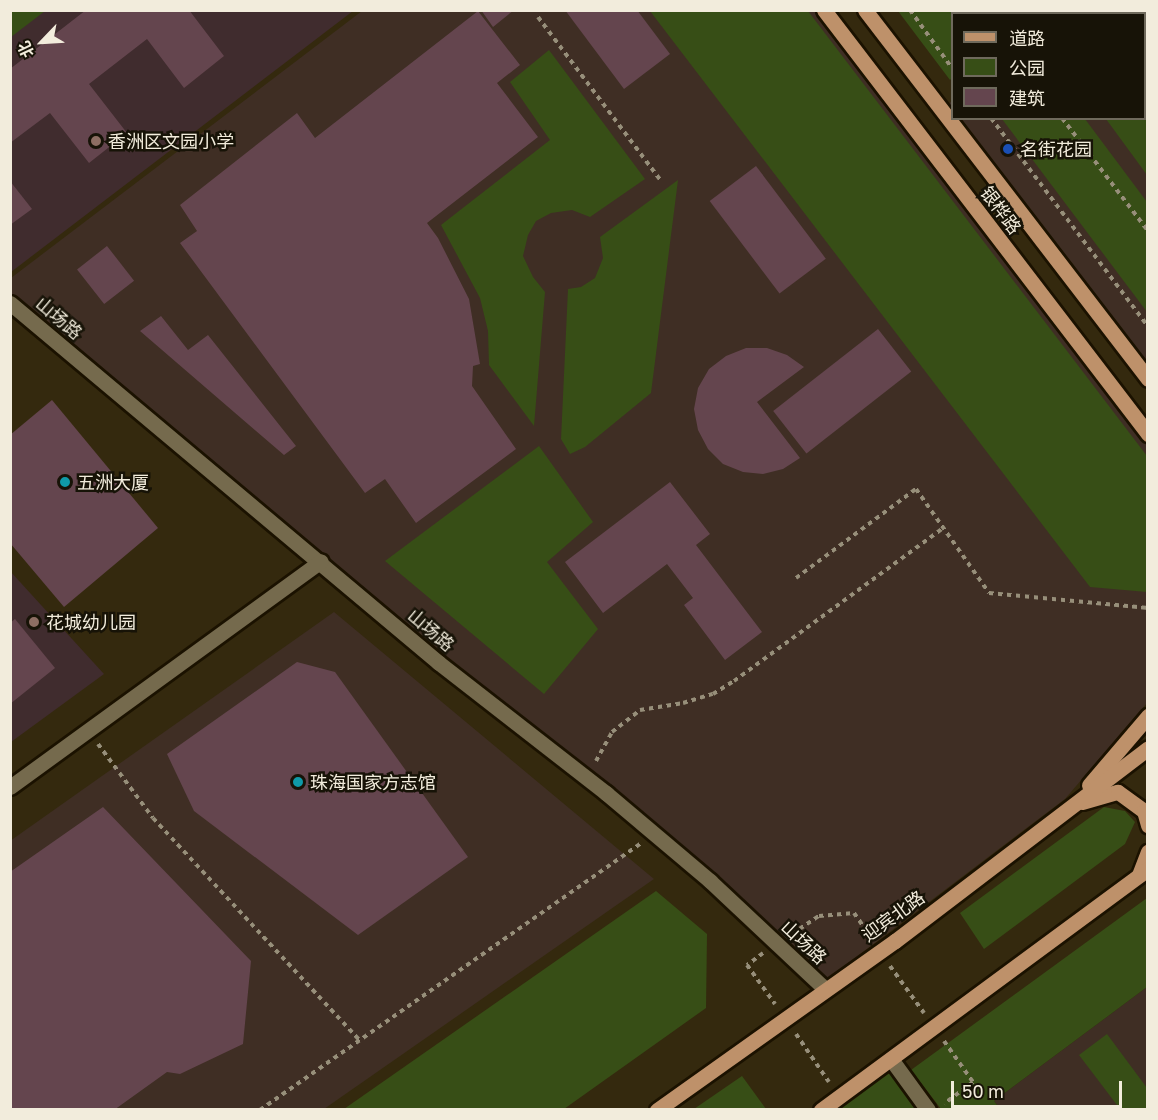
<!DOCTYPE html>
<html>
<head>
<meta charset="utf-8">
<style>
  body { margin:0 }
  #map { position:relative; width:1158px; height:1120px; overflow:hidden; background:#34290e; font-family:"Golos Text","Noto Sans SC",sans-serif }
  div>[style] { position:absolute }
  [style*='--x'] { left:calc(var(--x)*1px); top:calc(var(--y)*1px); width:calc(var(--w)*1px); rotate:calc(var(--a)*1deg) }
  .commercial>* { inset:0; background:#3f2e24 }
  .education>* { inset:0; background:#402c2e }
  .green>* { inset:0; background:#374e16 }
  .building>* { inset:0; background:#64454e; transform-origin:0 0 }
  .path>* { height:4px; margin-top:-2px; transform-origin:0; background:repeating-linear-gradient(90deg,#978f7a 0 4.5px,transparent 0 9px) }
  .roads { filter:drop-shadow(2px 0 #1b1200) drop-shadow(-2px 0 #1b1200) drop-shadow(0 2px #1b1200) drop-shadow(0 -2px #1b1200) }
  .minor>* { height:15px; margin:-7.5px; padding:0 7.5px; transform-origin:7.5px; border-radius:7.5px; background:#756a4d }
  .major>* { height:15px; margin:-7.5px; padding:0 7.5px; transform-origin:7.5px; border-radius:7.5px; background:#be916a }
  .dots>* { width:16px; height:16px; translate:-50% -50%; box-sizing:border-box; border:3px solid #171307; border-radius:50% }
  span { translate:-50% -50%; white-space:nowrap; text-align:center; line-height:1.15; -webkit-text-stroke:5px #171307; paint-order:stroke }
  .poi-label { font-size:18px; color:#f2ecdc }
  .left { translate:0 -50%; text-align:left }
  .street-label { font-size:18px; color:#f2ecdc }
  .frame { position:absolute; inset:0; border:12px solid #f2ecdc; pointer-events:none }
  .legend { position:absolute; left:951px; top:12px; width:195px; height:108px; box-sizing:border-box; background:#171307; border:2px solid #6f6a5c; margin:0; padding:8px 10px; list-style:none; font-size:18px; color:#f2ecdc }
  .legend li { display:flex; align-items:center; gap:12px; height:30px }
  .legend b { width:30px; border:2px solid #6f6a5c }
  .north { position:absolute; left:12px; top:12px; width:60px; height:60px; -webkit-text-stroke:4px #171307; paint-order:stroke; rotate:245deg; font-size:16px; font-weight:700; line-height:24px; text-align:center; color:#f2ecdc }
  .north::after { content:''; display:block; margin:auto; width:21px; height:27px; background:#f2ecdc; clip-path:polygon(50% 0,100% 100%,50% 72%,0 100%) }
  .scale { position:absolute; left:951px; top:1081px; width:171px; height:27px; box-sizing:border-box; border:3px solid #f2ecdc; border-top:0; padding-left:8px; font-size:18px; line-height:21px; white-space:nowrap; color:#f2ecdc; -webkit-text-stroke:4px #171307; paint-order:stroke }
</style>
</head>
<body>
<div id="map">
  <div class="commercial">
    <i style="clip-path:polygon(1072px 10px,1147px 11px,1147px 379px,941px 110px,952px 101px,952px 118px,1144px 118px,1144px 14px,1068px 13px)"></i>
    <i style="clip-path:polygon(362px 11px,820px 11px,1147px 442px,1147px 703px,1065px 799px,826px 980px,657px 830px,11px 296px,11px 278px)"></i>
    <i style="clip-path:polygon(334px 612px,654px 879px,324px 1109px,11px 1109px,10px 841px)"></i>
    <i style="clip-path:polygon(1147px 987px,1147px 1109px,1000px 1109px,994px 1101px)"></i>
  </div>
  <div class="education">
    <i style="clip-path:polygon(11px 11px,353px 11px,11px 272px)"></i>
    <i style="clip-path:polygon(10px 571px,104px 674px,11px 742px,10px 742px)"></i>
  </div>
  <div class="green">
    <i style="clip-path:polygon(11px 10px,45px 10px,45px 11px,11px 37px)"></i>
    <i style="clip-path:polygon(650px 11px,808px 11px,1147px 456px,1147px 592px,1090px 587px)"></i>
    <i style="clip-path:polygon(1026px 11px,1028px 13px,952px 14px,952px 78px,950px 80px,898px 11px)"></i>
    <i style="clip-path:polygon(1127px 11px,1147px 11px,1147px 175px,1106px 119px,1144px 118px,1144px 14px,1123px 13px)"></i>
    <i style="clip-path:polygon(549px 50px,645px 179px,590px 217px,572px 210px,551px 213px,536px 221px,528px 235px,523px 256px,533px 277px,545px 292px,534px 426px,489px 365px,488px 331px,480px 298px,441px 225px,550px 140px,510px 82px)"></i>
    <i style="clip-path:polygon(1002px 119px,1085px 119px,1147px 202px,1147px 312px)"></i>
    <i style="clip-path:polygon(678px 180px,651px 393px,585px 447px,570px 454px,561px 439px,568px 289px,581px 287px,595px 278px,603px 258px,600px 237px)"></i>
    <i style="clip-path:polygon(539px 446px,593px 522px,547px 562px,598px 629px,544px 694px,385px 561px)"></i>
    <i style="clip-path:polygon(1104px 807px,1125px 811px,1135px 822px,1125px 844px,984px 949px,960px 913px)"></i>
    <i style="clip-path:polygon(656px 891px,707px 934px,706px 1008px,564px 1109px,344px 1109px)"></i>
    <i style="clip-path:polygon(1147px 898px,1147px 987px,994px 1101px,1000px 1109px,941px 1109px,911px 1070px)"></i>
    <i style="clip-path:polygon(1107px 1034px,1147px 1088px,1147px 1109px,1120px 1109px,1079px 1055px)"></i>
    <i style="clip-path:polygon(891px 1060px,928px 1110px,820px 1110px)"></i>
    <i style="clip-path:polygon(742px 1076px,766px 1109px,694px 1109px)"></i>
  </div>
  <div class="building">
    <i style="clip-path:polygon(86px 10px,189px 10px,224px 56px,184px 88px,147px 39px,89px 84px,127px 133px,89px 163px,50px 113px,10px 143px,10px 69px)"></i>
    <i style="clip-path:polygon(481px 10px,514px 10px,493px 27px)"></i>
    <i style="clip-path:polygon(565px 10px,637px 10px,670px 54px,624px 89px)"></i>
    <i style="clip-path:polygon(478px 11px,520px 65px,497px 83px,538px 137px,427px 223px,438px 238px,469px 299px,480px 364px,473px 366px,472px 386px,516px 449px,416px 523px,385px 479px,365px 493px,180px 243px,197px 231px,180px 205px,297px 113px,315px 138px)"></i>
    <i style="left:756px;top:166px;width:116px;height:58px;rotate:53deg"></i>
    <i style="clip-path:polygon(10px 181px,32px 209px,10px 225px)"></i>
    <i style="left:107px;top:246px;width:44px;height:38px;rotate:52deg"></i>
    <i style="clip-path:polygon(161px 316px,188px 350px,208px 335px,296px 446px,284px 455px,140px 331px)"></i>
    <i style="left:878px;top:329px;width:54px;height:133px;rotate:52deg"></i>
    <i style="clip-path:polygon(746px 348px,767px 348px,787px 355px,804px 367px,757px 402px,800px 458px,783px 469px,763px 474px,743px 472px,723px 464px,708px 449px,698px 430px,694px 409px,698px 388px,709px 369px,726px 356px)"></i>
    <i style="clip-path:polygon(52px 400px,158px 528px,64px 607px,10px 543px,10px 435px)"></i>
    <i style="clip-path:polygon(670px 482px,710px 534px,696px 545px,762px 632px,725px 660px,684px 605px,693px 598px,667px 564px,603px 613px,565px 562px)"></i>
    <i style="clip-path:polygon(15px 619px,55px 668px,10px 704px,10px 623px)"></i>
    <i style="clip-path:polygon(297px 662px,335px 672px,468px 857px,358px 935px,194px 811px,167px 754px)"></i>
    <i style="clip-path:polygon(103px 807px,251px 961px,243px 1044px,180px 1074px,167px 1072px,114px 1110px,10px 1110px,10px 872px)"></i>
  </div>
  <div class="path">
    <i style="--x:910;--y:10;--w:72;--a:54.1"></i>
    <i style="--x:981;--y:10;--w:4;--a:63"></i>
    <i style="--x:1090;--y:14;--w:5;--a:-53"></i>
    <i style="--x:538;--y:17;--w:205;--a:53.1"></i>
    <i style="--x:991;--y:118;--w:261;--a:53"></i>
    <i style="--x:1062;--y:118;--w:142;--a:52.7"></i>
    <i style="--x:796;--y:578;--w:149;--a:-36.6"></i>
    <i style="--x:916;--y:489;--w:127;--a:54.9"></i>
    <i style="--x:989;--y:593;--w:160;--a:5.4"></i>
    <i style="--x:98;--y:744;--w:92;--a:53.4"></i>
    <i style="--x:153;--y:818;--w:303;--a:47.1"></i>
    <i style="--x:596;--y:761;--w:33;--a:-61"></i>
    <i style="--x:612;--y:732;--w:36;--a:-38"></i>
    <i style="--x:640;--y:710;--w:44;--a:-9.2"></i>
    <i style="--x:683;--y:703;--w:31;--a:-17"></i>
    <i style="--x:713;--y:694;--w:25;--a:-32"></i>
    <i style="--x:734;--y:681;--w:259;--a:-36.2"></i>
    <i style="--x:792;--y:934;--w:32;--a:-34"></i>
    <i style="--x:819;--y:916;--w:35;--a:-5"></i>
    <i style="--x:854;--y:913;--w:29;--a:55"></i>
    <i style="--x:763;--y:953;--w:20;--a:143"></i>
    <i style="--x:747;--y:965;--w:48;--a:54.3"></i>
    <i style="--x:890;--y:966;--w:58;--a:54.1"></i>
    <i style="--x:796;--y:1034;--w:58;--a:55.5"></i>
    <i style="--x:944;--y:1041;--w:50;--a:54.7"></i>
    <i style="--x:973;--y:1082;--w:36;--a:143"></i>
    <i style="--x:260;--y:1110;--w:464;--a:-35"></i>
  </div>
  <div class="roads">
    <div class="minor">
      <i style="--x:10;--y:303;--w:560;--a:40"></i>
      <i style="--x:439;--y:663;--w:212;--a:37.9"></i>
      <i style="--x:606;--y:793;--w:136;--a:40.2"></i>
      <i style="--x:710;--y:881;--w:158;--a:43.2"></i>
      <i style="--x:10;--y:787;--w:384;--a:-36"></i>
      <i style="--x:891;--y:1059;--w:63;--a:54"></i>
    </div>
    <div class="major">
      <i style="--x:824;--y:10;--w:534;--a:52.61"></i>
      <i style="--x:865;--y:10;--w:465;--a:52.5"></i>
      <i style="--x:1089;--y:785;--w:91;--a:-49.5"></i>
      <i style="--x:1082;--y:802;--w:37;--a:-16"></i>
      <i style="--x:1118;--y:792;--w:32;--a:36"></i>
      <i style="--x:1144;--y:811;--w:15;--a:74"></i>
      <i style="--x:1139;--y:875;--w:25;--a:-69"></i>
      <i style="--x:657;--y:1110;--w:292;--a:-35.4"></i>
      <i style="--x:895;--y:941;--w:318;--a:-37.3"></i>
      <i style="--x:821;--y:1110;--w:406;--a:-36.4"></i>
    </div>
  </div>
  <div class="dots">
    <i style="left:96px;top:141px;background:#8d6e63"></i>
    <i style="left:1008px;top:149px;background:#1a4fb4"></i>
    <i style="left:65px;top:482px;background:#0f9aa8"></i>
    <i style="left:34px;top:622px;background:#8d6e63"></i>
    <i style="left:298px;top:782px;background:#0f9aa8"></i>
  </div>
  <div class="poi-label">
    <span class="left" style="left:108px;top:141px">香洲区文园小学</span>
    <span class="left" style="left:1020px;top:149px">名街花园</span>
    <span class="left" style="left:77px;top:482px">五洲大厦</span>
    <span class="left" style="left:46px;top:622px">花城幼儿园</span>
    <span class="left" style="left:310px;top:782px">珠海国家方志馆</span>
  </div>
  <div class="street-label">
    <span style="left:1001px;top:210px;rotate:53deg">银桦路</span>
    <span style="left:59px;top:318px;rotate:40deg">山场路</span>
    <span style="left:431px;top:630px;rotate:40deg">山场路</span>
    <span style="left:893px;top:916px;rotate:-36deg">迎宾北路</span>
    <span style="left:804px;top:942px;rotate:43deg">山场路</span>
  </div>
  <div class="frame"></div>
  <ul class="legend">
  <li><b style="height:8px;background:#be916a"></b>道路</li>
  <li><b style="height:16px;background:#374e16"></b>公园</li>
  <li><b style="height:16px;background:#64454e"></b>建筑</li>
  </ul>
  <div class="north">北</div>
  <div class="scale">50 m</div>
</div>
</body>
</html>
